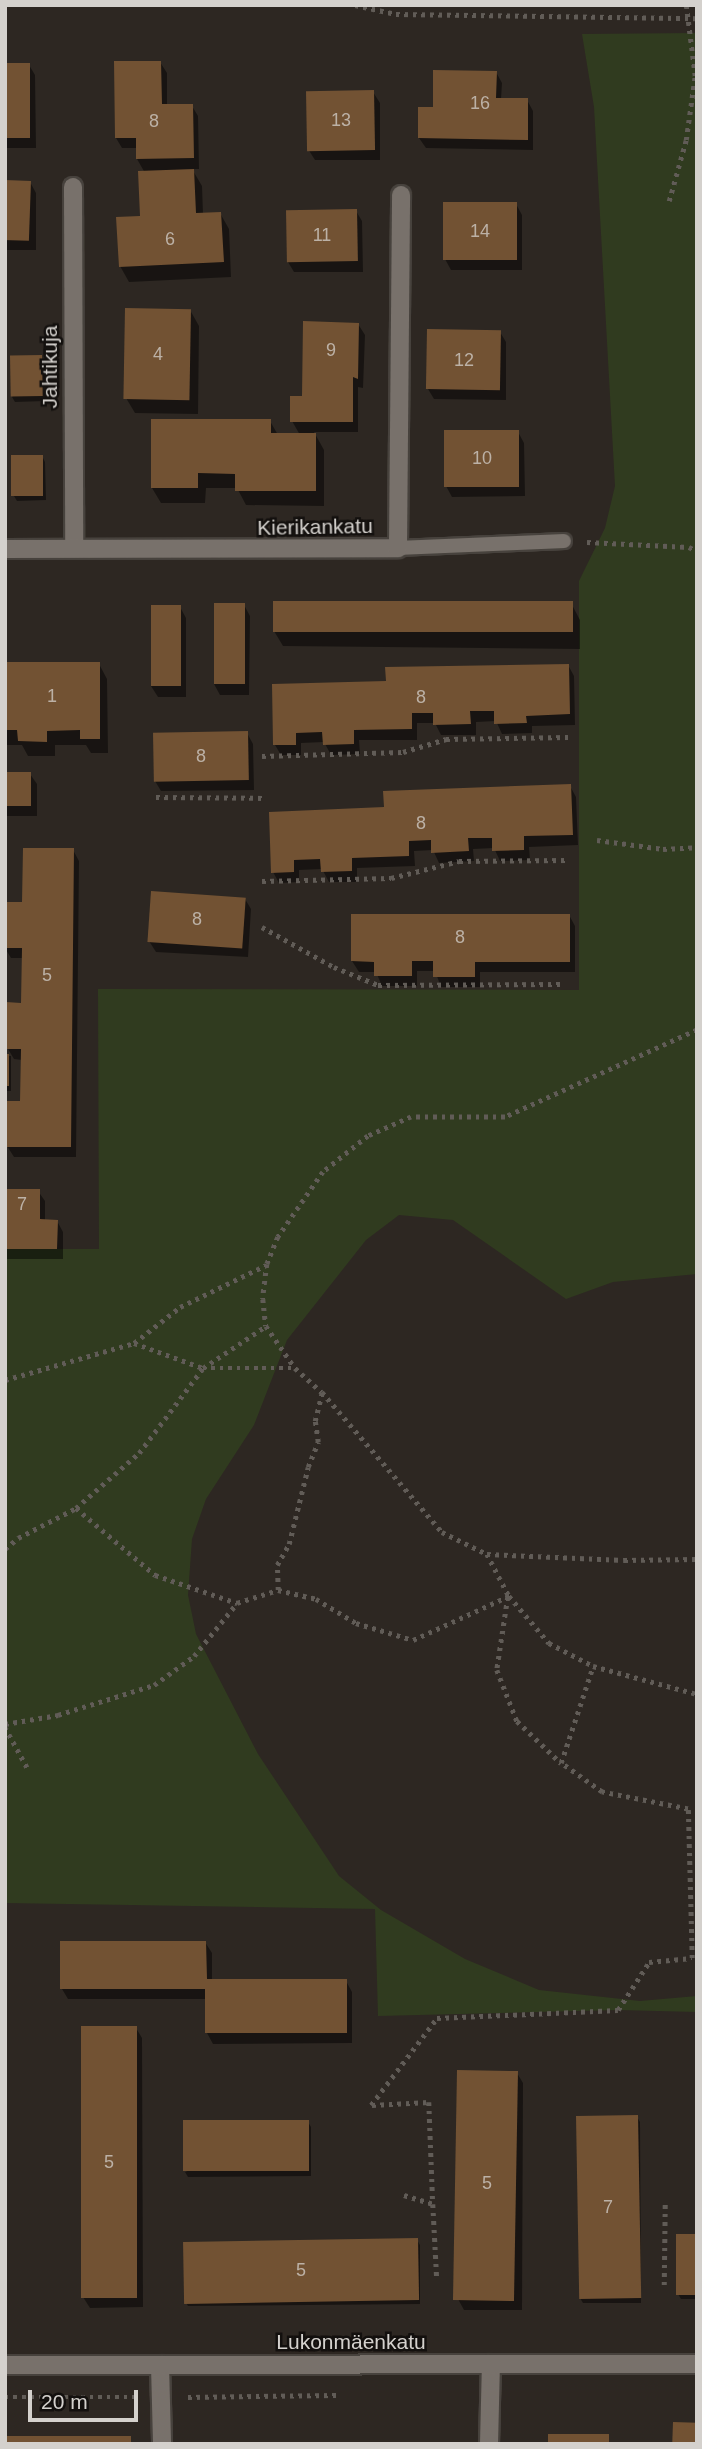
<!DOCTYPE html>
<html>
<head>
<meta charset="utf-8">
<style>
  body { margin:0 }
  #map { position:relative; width:702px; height:2449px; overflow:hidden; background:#2d2722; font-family:Arial,sans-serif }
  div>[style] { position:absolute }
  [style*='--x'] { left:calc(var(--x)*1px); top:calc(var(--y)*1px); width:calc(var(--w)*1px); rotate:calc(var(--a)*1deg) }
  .green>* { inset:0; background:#303b1f }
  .shadow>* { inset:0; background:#0007; transform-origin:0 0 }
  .building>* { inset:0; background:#725233; transform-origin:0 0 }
  .path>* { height:4.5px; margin-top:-2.25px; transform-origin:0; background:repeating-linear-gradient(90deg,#615c57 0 3.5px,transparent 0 8.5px) }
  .roads { filter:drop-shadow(2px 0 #47423d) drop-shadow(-2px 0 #47423d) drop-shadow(0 2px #47423d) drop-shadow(0 -2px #47423d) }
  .service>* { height:14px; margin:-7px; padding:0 7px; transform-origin:7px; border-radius:7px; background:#78716b }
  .minor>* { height:18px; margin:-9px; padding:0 9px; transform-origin:9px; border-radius:9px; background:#78716b }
  .tertiary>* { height:18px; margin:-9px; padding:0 9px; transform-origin:9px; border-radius:9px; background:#78716b }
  span { translate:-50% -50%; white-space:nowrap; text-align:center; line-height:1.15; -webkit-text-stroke:5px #13100e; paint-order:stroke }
  .number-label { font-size:18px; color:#bcb1a6 }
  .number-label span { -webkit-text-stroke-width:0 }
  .street-label { font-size:21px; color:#d4d1cd }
  .frame { position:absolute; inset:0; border:7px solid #d4d1cd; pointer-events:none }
  .scale { position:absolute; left:28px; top:2390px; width:110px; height:32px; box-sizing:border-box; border:4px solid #d4d1cd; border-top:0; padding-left:9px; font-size:21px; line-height:24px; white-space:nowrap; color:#d4d1cd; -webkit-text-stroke:5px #13100e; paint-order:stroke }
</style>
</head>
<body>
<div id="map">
  <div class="green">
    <i style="clip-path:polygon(697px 33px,697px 1274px,613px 1282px,566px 1299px,453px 1220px,399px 1215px,366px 1240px,287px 1340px,254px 1425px,206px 1499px,192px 1539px,188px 1595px,196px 1634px,258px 1754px,339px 1876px,381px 1910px,465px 1959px,539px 1990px,640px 2001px,697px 1996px,697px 2012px,618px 2010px,378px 2016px,375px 1909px,5px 1903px,5px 1249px,99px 1249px,98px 989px,579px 990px,579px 581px,605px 528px,615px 486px,594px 107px,582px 34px)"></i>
  </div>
  <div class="shadow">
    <i style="clip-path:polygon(160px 62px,167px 73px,167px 106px,192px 106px,198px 116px,199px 169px,192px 169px,202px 186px,203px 214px,220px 213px,229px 229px,231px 277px,129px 282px,120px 266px,142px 217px,145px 173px,137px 159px,137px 148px,122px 148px,116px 138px)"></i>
    <i style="clip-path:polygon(5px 65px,29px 65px,35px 75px,36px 148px,5px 148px)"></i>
    <i style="clip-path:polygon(496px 72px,502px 83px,501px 99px,527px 100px,533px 111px,533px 150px,426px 148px,419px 138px,434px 109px)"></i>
    <i style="clip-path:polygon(373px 92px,380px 103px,380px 160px,315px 160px,308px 149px)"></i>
    <i style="clip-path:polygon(5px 182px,30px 182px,36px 193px,36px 250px,5px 250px)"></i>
    <i style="clip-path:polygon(516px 204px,522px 215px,522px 270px,451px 270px,445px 259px)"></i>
    <i style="clip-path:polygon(356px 211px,362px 221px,363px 272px,294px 272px,288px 262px)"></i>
    <i style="clip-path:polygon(190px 310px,199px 326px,198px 414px,135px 413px,126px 398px)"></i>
    <i style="clip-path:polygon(358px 324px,365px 335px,363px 388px,358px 387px,358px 432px,314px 432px,324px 450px,324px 506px,246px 505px,237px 488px,206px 488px,205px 503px,161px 503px,152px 488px,270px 421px,278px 435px,300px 435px,292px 421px,304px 398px)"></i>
    <i style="clip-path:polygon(500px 332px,506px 342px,506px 400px,434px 399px,428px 389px)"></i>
    <i style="clip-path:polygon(41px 357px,44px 362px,45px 401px,15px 402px,12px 397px)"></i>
    <i style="clip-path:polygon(518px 432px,524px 443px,525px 496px,452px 497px,446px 486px)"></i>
    <i style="clip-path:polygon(42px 456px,45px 462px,46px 500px,17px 501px,14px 496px)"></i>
    <i style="clip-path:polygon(244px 605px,250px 616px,249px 695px,220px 695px,214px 684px)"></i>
    <i style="clip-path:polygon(572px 605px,580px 620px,580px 649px,283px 646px,274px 631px)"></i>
    <i style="clip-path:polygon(180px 607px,186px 618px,186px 697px,158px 697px,151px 686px)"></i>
    <i style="clip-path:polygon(5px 664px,99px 664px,107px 679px,108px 753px,91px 753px,86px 745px,55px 745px,55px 756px,28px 756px,22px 745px,5px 745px)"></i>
    <i style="clip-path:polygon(568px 665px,574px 676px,575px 725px,532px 726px,532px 733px,502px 734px,496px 721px,476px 722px,476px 735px,441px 735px,435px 723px,417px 723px,417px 740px,359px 740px,360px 754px,331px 755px,324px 742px,301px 743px,301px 755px,281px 755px,275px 745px,274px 685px,388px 683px)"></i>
    <i style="clip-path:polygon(247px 733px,253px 744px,254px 790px,161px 791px,155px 781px)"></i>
    <i style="clip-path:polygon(5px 774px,30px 774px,37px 784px,37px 816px,5px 816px)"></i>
    <i style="clip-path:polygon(570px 786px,576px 797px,578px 845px,529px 847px,530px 860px,500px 861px,494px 848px,473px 849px,474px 861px,439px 863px,433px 850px,414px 851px,415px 866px,357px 868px,357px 882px,329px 882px,322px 869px,299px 870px,299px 882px,279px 883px,273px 872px,271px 814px,385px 809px)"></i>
    <i style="clip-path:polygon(73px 850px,79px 861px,76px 1157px,14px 1157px,7px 1146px,21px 1103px,22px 1060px,14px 1059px,8px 1049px,23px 1005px,23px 958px,11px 958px,5px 948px,5px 904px,24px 904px)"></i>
    <i style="clip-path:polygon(245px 899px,251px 909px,248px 957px,156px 952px,149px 941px)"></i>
    <i style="clip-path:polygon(569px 915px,575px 926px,575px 972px,480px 972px,480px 987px,441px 987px,435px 971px,417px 971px,417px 986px,382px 986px,376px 972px,359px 972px,352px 961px)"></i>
    <i style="left:5px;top:1056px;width:6px;height:35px"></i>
    <i style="clip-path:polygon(5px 1191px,38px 1191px,45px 1201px,45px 1221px,57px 1221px,63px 1232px,63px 1259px,5px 1259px)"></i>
    <i style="clip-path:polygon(205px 1942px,212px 1953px,212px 1981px,346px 1981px,352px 1992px,352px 2043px,213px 2044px,207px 2033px,207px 1999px,68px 1999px,62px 1989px)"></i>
    <i style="clip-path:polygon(136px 2028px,142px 2038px,143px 2307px,90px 2308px,83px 2297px)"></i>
    <i style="clip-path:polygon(517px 2073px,523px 2083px,522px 2310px,464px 2310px,458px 2299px)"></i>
    <i style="clip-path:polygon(637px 2117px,640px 2122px,641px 2303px,583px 2303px,580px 2298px)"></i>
    <i style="clip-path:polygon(308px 2122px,311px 2127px,311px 2176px,188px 2177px,185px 2172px)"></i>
    <i style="clip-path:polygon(697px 2236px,697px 2299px,681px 2299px,678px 2294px)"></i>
    <i style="clip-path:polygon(417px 2240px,420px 2245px,420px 2304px,188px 2306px,185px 2301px)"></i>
  </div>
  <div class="building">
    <i style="clip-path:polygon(114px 61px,161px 61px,162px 104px,193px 104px,194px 158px,136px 159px,136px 138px,115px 138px)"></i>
    <i style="left:5px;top:63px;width:25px;height:75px"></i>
    <i style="clip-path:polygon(433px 70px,497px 71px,496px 98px,528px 98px,528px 140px,418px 138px,418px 107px,433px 107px)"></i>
    <i style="left:374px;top:90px;width:60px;height:68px;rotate:89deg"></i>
    <i style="clip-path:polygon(194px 169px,196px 213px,221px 212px,224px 262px,119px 267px,116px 217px,140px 216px,138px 171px)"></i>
    <i style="left:5px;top:180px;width:26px;height:60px;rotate:2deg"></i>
    <i style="left:443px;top:202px;width:74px;height:58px"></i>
    <i style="left:357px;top:209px;width:52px;height:71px;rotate:89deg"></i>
    <i style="left:125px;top:308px;width:66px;height:91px;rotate:1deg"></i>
    <i style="clip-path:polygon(303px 321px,359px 323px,358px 379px,353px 377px,353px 422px,290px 422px,290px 396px,302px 396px)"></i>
    <i style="left:427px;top:329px;width:74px;height:60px;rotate:1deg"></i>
    <i style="left:42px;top:355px;width:41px;height:32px;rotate:89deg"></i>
    <i style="clip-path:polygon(151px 419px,271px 419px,271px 433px,316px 433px,316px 491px,235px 491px,235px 474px,198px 473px,198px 488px,151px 488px)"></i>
    <i style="left:444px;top:430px;width:75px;height:57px"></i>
    <i style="left:11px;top:455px;width:32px;height:41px"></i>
    <i style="left:273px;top:601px;width:300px;height:31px"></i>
    <i style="left:214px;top:603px;width:31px;height:81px"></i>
    <i style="left:151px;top:605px;width:30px;height:81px"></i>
    <i style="clip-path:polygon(5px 662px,100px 662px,100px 739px,80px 739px,80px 730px,47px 731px,47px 742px,18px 741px,17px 730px,5px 730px)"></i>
    <i style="clip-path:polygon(569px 664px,570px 714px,526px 716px,527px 723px,494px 724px,494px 711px,470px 711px,471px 724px,433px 725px,433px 713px,412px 713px,412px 729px,354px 730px,354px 744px,323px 745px,322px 732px,296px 733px,296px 745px,273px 745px,272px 684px,386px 681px,385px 667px)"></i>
    <i style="left:248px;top:731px;width:49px;height:95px;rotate:89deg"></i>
    <i style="left:5px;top:772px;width:26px;height:34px"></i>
    <i style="clip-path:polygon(571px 784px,573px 835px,524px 836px,524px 850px,492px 851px,492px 838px,468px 838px,469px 851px,431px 853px,431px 840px,409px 841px,409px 856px,352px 858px,352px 871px,321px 872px,320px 859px,294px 860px,294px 872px,271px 873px,269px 812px,384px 807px,383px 791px)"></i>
    <i style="clip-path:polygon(23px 848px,74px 848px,71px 1147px,6px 1147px,6px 1101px,20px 1101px,21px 1049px,6px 1049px,6px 1002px,21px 1003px,22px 948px,5px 948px,5px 902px,22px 902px)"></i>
    <i style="left:151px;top:891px;width:95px;height:51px;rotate:4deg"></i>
    <i style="clip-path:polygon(351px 914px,570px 914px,570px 962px,475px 962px,475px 977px,433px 977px,433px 961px,412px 961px,412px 976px,374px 976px,374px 962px,351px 961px)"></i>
    <i style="left:5px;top:1054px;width:4px;height:32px"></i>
    <i style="clip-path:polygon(5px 1189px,40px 1189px,40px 1219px,58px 1220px,57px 1249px,5px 1249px)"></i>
    <i style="clip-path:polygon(60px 1941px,206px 1941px,207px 1979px,347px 1979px,347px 2033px,205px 2033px,205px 1989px,60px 1989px)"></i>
    <i style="left:81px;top:2026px;width:56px;height:272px"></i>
    <i style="left:457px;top:2070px;width:61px;height:230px;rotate:1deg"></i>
    <i style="left:638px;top:2115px;width:183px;height:62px;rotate:89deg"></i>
    <i style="left:309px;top:2120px;width:51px;height:126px;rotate:90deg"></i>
    <i style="left:697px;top:2234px;width:61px;height:21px;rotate:90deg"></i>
    <i style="left:418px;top:2238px;width:62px;height:235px;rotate:89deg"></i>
    <i style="left:673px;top:2422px;width:24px;height:22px;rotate:2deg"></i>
    <i style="left:548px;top:2434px;width:61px;height:10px"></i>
    <i style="left:5px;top:2436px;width:126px;height:8px"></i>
  </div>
  <div class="path">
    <i style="--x:355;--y:5;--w:42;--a:12.4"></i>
    <i style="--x:396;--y:14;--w:301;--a:0.8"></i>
    <i style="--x:669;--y:201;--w:63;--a:-74.4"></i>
    <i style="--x:686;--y:140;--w:65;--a:-82"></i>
    <i style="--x:695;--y:76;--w:72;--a:-97.2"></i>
    <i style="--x:587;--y:542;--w:102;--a:2.8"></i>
    <i style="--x:689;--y:547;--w:9;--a:27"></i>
    <i style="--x:262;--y:756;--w:141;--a:-1.6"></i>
    <i style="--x:403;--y:752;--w:45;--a:-16.8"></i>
    <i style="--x:446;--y:739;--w:122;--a:-0.9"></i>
    <i style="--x:156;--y:797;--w:106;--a:0.5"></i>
    <i style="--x:597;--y:840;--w:67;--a:7.8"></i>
    <i style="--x:663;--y:849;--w:34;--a:-3"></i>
    <i style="--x:262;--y:881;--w:129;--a:-1.3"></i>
    <i style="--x:391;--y:878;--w:70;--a:-14"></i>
    <i style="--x:459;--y:861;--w:110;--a:-0.5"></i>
    <i style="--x:262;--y:927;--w:82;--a:29.1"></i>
    <i style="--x:334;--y:967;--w:48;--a:22.2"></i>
    <i style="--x:378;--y:985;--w:185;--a:-0.3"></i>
    <i style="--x:697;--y:1030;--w:211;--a:155.6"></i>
    <i style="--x:505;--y:1117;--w:94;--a:180"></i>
    <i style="--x:411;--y:1117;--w:47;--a:156.2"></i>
    <i style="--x:368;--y:1136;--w:58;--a:141.3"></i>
    <i style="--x:323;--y:1172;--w:79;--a:124.7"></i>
    <i style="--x:278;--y:1237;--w:29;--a:112"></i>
    <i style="--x:267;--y:1264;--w:35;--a:97"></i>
    <i style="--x:263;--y:1299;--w:27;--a:84"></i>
    <i style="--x:266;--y:1326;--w:51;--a:55.4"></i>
    <i style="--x:295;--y:1368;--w:36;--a:42"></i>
    <i style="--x:322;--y:1392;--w:184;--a:49.4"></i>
    <i style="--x:442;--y:1532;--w:50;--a:26.1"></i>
    <i style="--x:487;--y:1554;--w:137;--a:2.5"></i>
    <i style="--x:624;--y:1560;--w:73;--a:-0.8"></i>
    <i style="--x:134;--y:1343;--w:73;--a:19.9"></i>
    <i style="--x:203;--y:1368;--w:91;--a:0"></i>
    <i style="--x:5;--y:1380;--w:134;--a:-16"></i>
    <i style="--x:134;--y:1343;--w:58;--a:-38"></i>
    <i style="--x:180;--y:1307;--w:96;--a:-26"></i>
    <i style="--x:76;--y:1508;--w:104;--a:40.3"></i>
    <i style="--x:155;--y:1575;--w:87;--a:18.9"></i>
    <i style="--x:5;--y:1549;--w:17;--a:-40"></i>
    <i style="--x:18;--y:1538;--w:65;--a:-27.3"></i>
    <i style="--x:76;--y:1508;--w:84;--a:-41.1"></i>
    <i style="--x:139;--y:1453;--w:106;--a:-53"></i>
    <i style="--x:203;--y:1368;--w:76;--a:-33.7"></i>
    <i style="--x:487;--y:1554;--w:47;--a:62.4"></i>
    <i style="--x:509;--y:1596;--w:62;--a:49.6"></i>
    <i style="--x:549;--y:1643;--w:50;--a:27.6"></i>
    <i style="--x:593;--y:1666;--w:108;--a:15.1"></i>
    <i style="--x:278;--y:1590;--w:25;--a:-92"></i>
    <i style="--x:277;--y:1565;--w:24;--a:-60"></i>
    <i style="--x:289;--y:1544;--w:79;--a:-76.1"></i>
    <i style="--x:308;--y:1467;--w:27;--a:-68"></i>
    <i style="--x:318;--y:1442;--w:21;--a:-98"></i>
    <i style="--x:315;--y:1421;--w:30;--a:-76"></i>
    <i style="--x:508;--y:1597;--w:74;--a:98.6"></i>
    <i style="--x:497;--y:1670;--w:55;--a:68.6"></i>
    <i style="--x:517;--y:1721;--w:61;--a:43.7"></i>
    <i style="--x:5;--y:1724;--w:54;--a:-9.6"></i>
    <i style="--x:58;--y:1715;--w:101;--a:-17.4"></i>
    <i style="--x:154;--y:1685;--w:49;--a:-35.9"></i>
    <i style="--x:194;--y:1656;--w:68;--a:-50.9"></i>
    <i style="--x:237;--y:1603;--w:43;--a:-17.6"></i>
    <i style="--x:278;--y:1590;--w:39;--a:13"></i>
    <i style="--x:316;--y:1599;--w:47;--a:31"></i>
    <i style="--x:356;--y:1623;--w:59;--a:16.6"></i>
    <i style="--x:413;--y:1640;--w:106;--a:-24.6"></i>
    <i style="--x:5;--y:1727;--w:46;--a:61.2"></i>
    <i style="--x:371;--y:2105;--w:109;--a:-52.8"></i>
    <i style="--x:437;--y:2018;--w:181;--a:-2.5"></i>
    <i style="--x:618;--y:2010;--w:57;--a:-57.1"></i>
    <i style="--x:649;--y:1962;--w:43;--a:-5.3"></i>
    <i style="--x:692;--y:1958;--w:149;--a:-91.5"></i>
    <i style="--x:688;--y:1809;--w:88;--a:-168.8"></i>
    <i style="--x:602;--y:1792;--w:50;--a:-144.7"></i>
    <i style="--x:561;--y:1763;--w:102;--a:-71.7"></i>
    <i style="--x:372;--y:2105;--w:57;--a:-3"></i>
    <i style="--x:429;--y:2102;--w:102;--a:87.8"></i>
    <i style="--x:404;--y:2195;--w:30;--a:17"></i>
    <i style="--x:433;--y:2204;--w:76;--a:87"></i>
    <i style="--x:664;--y:2285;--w:84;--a:-89.3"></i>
    <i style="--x:5;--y:2397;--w:129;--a:0"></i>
    <i style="--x:188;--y:2397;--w:149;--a:-0.8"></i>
  </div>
  <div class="roads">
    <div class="service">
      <i style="--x:398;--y:548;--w:166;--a:-2.4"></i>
    </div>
    <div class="minor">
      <i style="--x:73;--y:187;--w:361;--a:89.8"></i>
      <i style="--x:5;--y:549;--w:393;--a:-0.1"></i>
      <i style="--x:398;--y:548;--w:353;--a:-89.5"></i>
      <i style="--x:160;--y:2365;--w:79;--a:88.5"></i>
      <i style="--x:489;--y:2444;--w:80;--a:-88.6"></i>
    </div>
    <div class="tertiary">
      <i style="--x:5;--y:2365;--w:692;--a:-0.08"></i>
    </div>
  </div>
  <div class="number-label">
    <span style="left:480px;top:103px">16</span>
    <span style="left:341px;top:120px">13</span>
    <span style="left:154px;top:121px">8</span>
    <span style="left:480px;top:231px">14</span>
    <span style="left:322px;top:235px">11</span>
    <span style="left:170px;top:239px">6</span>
    <span style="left:331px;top:350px">9</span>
    <span style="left:158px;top:354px">4</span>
    <span style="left:464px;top:360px">12</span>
    <span style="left:482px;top:458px">10</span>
    <span style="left:52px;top:696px">1</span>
    <span style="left:421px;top:697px">8</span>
    <span style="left:201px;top:756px">8</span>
    <span style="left:421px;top:823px">8</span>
    <span style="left:197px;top:919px">8</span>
    <span style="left:460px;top:937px">8</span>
    <span style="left:47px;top:975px">5</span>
    <span style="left:22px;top:1204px">7</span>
    <span style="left:109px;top:2162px">5</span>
    <span style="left:487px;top:2183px">5</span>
    <span style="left:608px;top:2207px">7</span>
    <span style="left:301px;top:2270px">5</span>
  </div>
  <div class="street-label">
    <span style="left:50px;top:367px;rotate:-90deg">Jahtikuja</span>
    <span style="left:315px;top:527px;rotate:-1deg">Kierikankatu</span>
    <span style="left:351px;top:2342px">Lukonmäenkatu</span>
  </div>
  <div class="frame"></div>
  <div class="scale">20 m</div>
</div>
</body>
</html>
